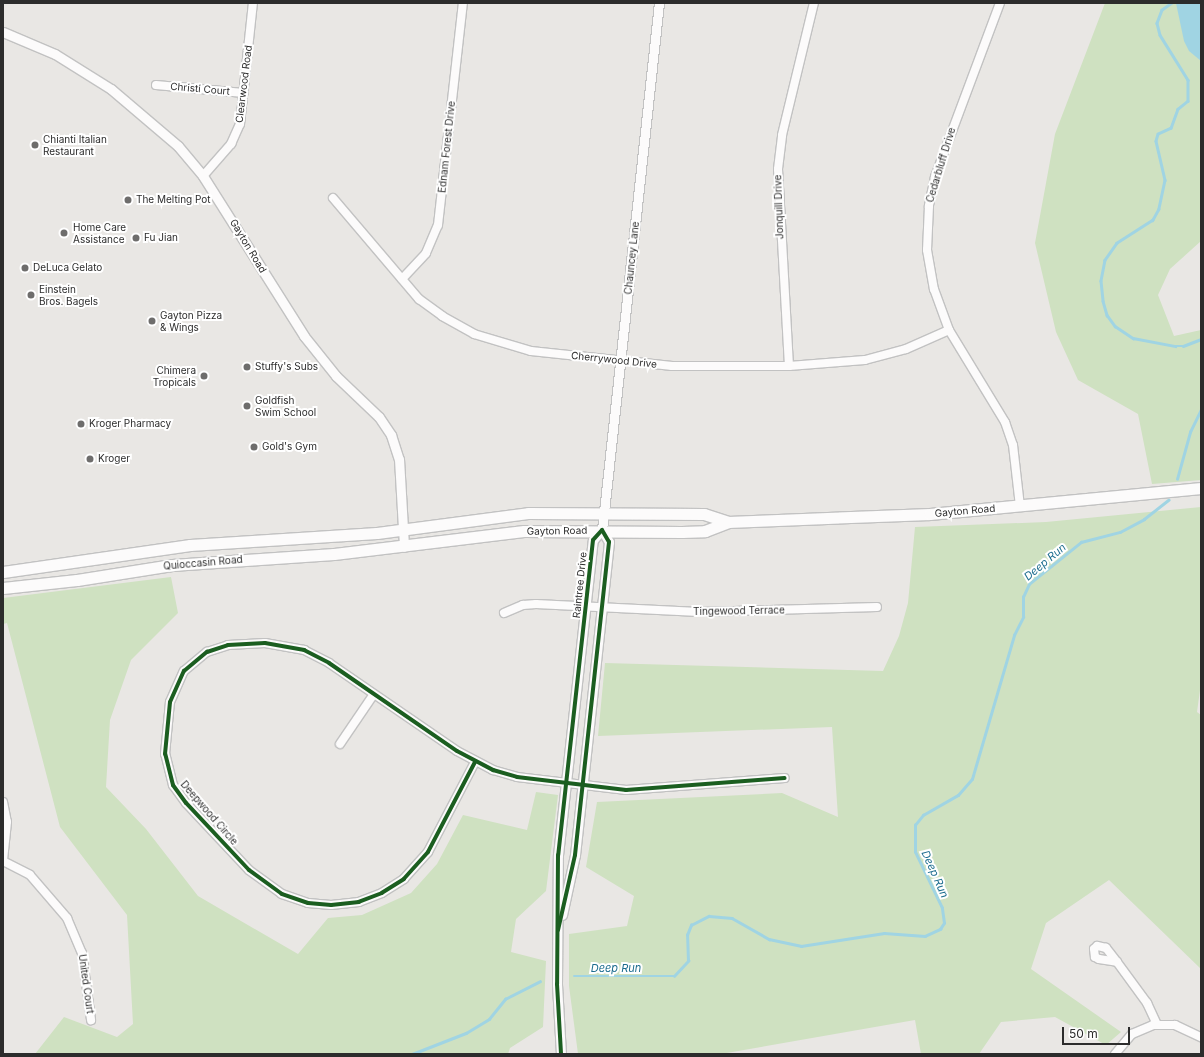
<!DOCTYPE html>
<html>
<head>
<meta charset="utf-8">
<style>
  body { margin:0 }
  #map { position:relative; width:1204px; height:1057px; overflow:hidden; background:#e9e7e4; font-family:Inter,sans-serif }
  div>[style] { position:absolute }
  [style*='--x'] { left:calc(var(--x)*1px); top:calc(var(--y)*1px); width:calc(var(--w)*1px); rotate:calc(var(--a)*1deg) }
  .green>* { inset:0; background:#cfe1c1 }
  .water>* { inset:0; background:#a0d4e3 }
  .stream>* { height:2.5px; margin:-1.25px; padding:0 1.25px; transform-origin:1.25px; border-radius:1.25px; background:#a0d4e3 }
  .roads { filter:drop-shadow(1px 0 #c2c2c2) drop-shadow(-1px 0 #c2c2c2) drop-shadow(0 1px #c2c2c2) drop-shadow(0 -1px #c2c2c2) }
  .minor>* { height:8px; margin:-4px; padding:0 4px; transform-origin:4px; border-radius:4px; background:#fcfbfb }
  .tertiary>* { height:9px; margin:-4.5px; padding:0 4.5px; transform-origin:4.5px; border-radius:4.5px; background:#fcfbfb }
  .secondary>* { height:11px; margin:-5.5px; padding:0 5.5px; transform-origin:5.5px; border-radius:5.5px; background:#fcfbfb }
  .cycleway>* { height:4px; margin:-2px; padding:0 2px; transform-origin:2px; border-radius:2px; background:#1b5e20 }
  .dots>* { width:11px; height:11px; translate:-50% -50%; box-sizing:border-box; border:2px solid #fff; border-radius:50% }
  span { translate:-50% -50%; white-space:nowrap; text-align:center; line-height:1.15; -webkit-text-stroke:4px #fff; paint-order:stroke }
  .street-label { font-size:10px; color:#2c2c2c }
  .poi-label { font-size:10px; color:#2c2c2c }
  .left { translate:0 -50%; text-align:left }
  .right { translate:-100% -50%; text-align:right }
  .water-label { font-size:11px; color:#1d6d8f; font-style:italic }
  .frame { position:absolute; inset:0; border:4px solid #2c2c2c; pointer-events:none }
  .scale { position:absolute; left:1062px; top:1027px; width:68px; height:18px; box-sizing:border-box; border:2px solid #2c2c2c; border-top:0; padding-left:5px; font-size:12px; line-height:14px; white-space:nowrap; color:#2c2c2c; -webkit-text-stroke:3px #fff; paint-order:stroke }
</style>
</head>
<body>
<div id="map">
  <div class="green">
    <i style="clip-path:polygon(1105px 3px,1201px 3px,1201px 241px,1170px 269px,1158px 295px,1174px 336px,1201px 330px,1201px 480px,1152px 484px,1138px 414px,1078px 380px,1056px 332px,1035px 243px,1055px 134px)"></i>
    <i style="clip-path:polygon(1201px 507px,1201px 683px,1197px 712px,1201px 715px,1201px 969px,1109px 880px,1046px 923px,1031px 969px,1121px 1032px,1106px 1045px,1055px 1017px,1001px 1022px,979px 1054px,921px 1054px,915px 1020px,721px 1054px,578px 1054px,569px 986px,569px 934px,627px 926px,634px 896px,586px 867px,597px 802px,782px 793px,838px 817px,832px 727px,598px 736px,605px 663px,883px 671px,899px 636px,908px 603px,915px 527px,1046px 522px)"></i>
    <i style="clip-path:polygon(171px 577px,178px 613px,131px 660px,110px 720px,106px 787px,146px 829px,198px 896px,298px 954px,328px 918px,362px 915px,411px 893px,437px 864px,463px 815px,527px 830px,536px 792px,558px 795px,546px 891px,516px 919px,511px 952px,546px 961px,543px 1027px,510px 1048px,508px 1054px,35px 1054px,64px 1017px,117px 1037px,133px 1024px,127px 915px,60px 827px,7px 623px,3px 624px,3px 598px)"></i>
  </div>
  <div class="water">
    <i style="clip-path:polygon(1176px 3px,1201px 3px,1201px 61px,1189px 51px,1184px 41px)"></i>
  </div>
  <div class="stream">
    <i style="--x:1172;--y:3;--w:12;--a:145"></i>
    <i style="--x:1162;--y:10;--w:14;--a:111"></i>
    <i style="--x:1157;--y:23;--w:12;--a:76"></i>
    <i style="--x:1160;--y:35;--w:53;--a:58.1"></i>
    <i style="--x:1188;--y:80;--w:21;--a:90"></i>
    <i style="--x:1188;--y:101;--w:13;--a:141"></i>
    <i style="--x:1178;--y:109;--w:20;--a:110"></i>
    <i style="--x:1171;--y:128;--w:14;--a:155"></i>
    <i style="--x:1158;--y:134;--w:7;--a:106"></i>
    <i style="--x:1156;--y:141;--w:40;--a:77"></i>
    <i style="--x:1165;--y:180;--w:30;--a:102"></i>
    <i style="--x:1159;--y:209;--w:13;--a:119"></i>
    <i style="--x:1153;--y:220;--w:43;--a:147.4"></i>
    <i style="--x:1117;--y:243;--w:21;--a:125"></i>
    <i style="--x:1105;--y:260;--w:21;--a:101"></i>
    <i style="--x:1101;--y:281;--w:20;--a:84"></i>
    <i style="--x:1103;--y:301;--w:15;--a:74"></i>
    <i style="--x:1107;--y:315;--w:14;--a:54"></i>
    <i style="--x:1115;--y:326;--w:22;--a:34"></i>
    <i style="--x:1133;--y:338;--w:43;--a:10.8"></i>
    <i style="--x:1175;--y:346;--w:8;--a:0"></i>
    <i style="--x:1183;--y:346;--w:19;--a:-21"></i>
    <i style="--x:1177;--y:479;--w:49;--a:-74.5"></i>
    <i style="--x:1190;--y:432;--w:25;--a:-64"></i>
    <i style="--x:574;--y:976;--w:100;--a:0"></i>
    <i style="--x:674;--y:976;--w:21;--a:-47"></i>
    <i style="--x:688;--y:961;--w:26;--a:-92"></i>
    <i style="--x:687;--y:935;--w:11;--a:-68"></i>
    <i style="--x:691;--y:925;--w:20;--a:-27"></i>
    <i style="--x:709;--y:916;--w:23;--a:5"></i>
    <i style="--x:732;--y:918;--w:43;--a:29.6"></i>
    <i style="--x:769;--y:939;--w:33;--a:12"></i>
    <i style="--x:801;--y:946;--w:84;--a:-8.9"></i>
    <i style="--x:884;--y:933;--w:41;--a:4.2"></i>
    <i style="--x:925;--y:936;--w:17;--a:-25"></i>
    <i style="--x:940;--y:929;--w:7;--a:-56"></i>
    <i style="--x:944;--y:923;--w:15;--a:-98"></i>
    <i style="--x:942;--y:908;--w:62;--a:-115.7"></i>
    <i style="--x:915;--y:852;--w:27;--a:-90"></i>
    <i style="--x:915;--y:825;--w:13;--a:-51"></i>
    <i style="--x:923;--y:815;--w:40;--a:-29.7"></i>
    <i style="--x:958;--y:795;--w:21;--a:-49"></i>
    <i style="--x:972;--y:779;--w:150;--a:-73.7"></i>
    <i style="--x:1014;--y:635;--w:20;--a:-63"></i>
    <i style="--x:1023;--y:617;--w:20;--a:-90"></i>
    <i style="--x:1023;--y:597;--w:14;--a:-65"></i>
    <i style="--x:1029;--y:584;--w:67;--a:-38.9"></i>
    <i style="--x:1081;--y:542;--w:40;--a:-14.4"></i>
    <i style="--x:1120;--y:532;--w:27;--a:-28"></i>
    <i style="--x:1144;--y:519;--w:31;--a:-38"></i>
    <i style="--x:412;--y:1054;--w:58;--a:-21.3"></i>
    <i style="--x:466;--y:1033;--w:27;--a:-31"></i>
    <i style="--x:489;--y:1019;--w:26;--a:-51"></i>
    <i style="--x:505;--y:999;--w:39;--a:-27"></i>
  </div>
  <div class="roads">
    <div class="minor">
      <i style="--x:1000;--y:3;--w:186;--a:110.5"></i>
      <i style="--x:935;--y:177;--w:30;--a:102"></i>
      <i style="--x:929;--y:206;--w:44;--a:92.6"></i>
      <i style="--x:927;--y:250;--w:40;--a:80"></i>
      <i style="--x:934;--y:289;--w:44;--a:69.9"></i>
      <i style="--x:949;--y:330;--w:108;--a:58.7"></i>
      <i style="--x:1005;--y:422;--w:24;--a:71"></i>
      <i style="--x:1013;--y:445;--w:61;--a:83.5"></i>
      <i style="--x:156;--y:85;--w:88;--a:5.2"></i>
      <i style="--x:203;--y:176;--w:43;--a:-48.8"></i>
      <i style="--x:231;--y:144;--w:22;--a:-66"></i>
      <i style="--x:240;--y:124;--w:122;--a:-83.9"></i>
      <i style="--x:333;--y:198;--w:133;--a:49.6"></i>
      <i style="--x:419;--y:299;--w:29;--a:36"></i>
      <i style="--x:442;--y:316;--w:37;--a:29"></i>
      <i style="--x:474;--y:334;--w:59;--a:16.6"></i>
      <i style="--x:531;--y:351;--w:142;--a:6.1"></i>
      <i style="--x:672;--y:366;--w:117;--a:0"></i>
      <i style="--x:789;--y:366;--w:76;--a:-4.5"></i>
      <i style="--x:865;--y:360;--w:42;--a:-15"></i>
      <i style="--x:906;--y:349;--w:47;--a:-23.8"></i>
      <i style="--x:402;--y:279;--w:35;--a:-47"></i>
      <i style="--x:426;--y:253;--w:30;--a:-67"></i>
      <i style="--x:438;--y:225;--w:223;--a:-83.6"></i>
      <i style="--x:789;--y:366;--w:197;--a:-93.2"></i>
      <i style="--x:778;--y:169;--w:34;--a:-83"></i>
      <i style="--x:782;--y:135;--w:136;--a:-76.4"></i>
      <i style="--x:504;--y:613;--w:21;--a:-23"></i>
      <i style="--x:523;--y:605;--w:13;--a:-4"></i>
      <i style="--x:536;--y:604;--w:163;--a:2.8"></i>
      <i style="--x:699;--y:612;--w:178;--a:-1.6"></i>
      <i style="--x:340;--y:744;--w:60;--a:-55.8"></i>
      <i style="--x:475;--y:762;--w:102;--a:117.6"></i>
      <i style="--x:428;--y:852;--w:36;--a:132"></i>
      <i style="--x:404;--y:879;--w:26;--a:148"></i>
      <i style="--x:382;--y:893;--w:25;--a:159"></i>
      <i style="--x:359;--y:902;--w:28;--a:174"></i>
      <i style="--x:331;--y:905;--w:23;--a:-175"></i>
      <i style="--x:308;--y:903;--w:28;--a:-161"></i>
      <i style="--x:282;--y:894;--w:41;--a:-144"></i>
      <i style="--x:249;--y:870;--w:92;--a:-133.2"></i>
      <i style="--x:186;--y:803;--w:22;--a:-126"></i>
      <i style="--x:173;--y:785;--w:32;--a:-104"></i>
      <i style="--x:165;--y:754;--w:52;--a:-84.5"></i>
      <i style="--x:170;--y:702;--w:34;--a:-66"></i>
      <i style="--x:184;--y:671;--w:30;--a:-40"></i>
      <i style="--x:207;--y:652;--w:22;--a:-18"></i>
      <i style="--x:228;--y:645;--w:37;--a:-3"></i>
      <i style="--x:265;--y:643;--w:40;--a:10"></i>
      <i style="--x:304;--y:650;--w:28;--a:27"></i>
      <i style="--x:329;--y:663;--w:155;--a:34.5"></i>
      <i style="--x:457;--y:751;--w:41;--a:27.8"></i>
      <i style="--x:493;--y:770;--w:25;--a:16"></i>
      <i style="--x:517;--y:777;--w:110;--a:6.8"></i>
      <i style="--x:626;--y:790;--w:159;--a:-4.3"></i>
      <i style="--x:3;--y:802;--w:20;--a:79"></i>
      <i style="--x:7;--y:822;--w:39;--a:96"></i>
      <i style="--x:3;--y:861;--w:30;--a:27"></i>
      <i style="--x:30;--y:875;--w:57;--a:49.3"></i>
      <i style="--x:67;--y:918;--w:38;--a:67"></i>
      <i style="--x:82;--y:953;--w:68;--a:82.3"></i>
      <i style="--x:1117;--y:962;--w:18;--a:-128"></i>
      <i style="--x:1106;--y:948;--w:9;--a:-167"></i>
      <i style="--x:1097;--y:946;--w:4;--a:135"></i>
      <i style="--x:1094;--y:949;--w:8;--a:83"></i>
      <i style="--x:1095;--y:957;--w:4;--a:27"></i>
      <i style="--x:1099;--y:959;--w:18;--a:9"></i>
      <i style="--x:1117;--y:962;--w:51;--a:53.8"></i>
      <i style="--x:1147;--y:1003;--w:23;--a:65"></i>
      <i style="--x:1115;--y:1054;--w:26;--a:-50"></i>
      <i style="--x:1132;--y:1034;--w:23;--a:-23"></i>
      <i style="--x:1153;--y:1025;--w:22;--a:0"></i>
      <i style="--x:1175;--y:1025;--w:29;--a:25"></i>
    </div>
    <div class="tertiary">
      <i style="--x:3;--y:32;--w:56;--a:22.9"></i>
      <i style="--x:55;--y:54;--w:66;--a:32"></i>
      <i style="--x:111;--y:89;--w:88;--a:40.4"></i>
      <i style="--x:178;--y:146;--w:39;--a:50"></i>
      <i style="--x:203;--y:176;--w:189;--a:57.7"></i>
      <i style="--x:304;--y:336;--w:51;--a:51.3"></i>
      <i style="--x:336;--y:376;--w:59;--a:43.6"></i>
      <i style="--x:379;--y:417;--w:22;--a:56"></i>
      <i style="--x:391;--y:435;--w:25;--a:72"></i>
      <i style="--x:399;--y:459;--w:88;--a:86.7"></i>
      <i style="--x:602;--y:530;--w:530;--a:-83.83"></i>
      <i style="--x:562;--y:915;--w:61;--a:-77.8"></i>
      <i style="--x:575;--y:855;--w:315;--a:-83.8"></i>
      <i style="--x:609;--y:542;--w:14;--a:-120"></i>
      <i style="--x:561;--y:1054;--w:70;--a:-93.3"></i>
      <i style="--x:557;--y:984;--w:129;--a:-89.6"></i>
      <i style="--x:558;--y:855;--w:317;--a:-83.7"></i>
      <i style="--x:593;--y:540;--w:13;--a:-48"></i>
    </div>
    <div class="secondary">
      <i style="--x:3;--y:572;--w:189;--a:-8.2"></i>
      <i style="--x:190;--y:545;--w:187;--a:-3.7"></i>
      <i style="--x:377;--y:533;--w:152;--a:-7.5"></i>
      <i style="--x:528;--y:513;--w:176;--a:0.3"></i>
      <i style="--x:704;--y:514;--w:25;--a:18"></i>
      <i style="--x:3;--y:588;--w:74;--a:-6.2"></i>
      <i style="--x:77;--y:580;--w:96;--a:-9"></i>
      <i style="--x:172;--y:565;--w:162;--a:-3.9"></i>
      <i style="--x:334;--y:554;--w:191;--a:-6.9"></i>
      <i style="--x:524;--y:531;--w:158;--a:0.4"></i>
      <i style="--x:682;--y:532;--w:23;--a:-2"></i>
      <i style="--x:705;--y:531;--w:25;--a:-21"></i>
      <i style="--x:728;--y:522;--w:202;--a:-2.3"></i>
      <i style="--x:930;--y:514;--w:272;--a:-5.5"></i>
    </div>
  </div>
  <div class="cycleway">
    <i style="--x:475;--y:762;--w:102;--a:117.6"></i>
    <i style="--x:428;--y:852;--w:36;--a:132"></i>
    <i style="--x:404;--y:879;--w:26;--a:148"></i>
    <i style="--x:382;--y:893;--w:25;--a:159"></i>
    <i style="--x:359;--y:902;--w:28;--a:174"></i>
    <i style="--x:331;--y:905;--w:23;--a:-175"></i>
    <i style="--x:308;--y:903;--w:28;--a:-161"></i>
    <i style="--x:282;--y:894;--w:41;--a:-144"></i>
    <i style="--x:249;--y:870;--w:92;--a:-133.2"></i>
    <i style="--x:186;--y:803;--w:22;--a:-126"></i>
    <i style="--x:173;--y:785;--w:32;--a:-104"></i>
    <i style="--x:165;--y:754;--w:52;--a:-84.5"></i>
    <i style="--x:170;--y:702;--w:34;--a:-66"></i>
    <i style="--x:184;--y:671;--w:30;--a:-40"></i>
    <i style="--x:207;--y:652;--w:22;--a:-18"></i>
    <i style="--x:228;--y:645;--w:37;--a:-3"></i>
    <i style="--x:265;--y:643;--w:40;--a:10"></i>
    <i style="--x:304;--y:650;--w:28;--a:27"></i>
    <i style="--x:329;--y:663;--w:155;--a:34.5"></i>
    <i style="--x:457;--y:751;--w:41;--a:27.8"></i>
    <i style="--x:493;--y:770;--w:25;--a:16"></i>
    <i style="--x:517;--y:777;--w:110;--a:6.8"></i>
    <i style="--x:626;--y:790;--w:159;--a:-4.3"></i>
    <i style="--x:558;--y:930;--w:77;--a:-77.2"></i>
    <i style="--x:575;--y:855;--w:315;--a:-83.8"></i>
    <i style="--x:609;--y:542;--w:14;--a:-120"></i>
    <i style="--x:602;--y:530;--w:13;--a:132"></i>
    <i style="--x:593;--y:540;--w:317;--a:96.3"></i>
    <i style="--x:558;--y:855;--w:129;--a:90.4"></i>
    <i style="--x:557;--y:984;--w:70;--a:86.7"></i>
  </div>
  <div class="dots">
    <i style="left:35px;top:145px;background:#6e6d6c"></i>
    <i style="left:128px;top:200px;background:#6e6d6c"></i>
    <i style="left:64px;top:233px;background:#6e6d6c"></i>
    <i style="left:136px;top:238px;background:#6e6d6c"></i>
    <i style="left:25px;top:268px;background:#6e6d6c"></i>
    <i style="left:31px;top:295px;background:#6e6d6c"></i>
    <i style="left:152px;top:321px;background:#6e6d6c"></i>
    <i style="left:247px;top:367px;background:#6e6d6c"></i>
    <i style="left:204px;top:376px;background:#6e6d6c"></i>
    <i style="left:247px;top:406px;background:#6e6d6c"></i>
    <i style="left:81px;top:424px;background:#6e6d6c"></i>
    <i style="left:254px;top:447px;background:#6e6d6c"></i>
    <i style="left:90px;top:459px;background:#6e6d6c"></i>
  </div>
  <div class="street-label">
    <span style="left:244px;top:84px;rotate:-83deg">Clearwood Road</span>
    <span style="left:200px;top:89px;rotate:5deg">Christi Court</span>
    <span style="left:447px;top:147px;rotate:-84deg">Ednam Forest Drive</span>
    <span style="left:941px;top:165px;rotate:-73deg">Cedarbluff Drive</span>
    <span style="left:779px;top:207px;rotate:-92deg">Jonquill Drive</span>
    <span style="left:248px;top:246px;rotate:59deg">Gayton Road</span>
    <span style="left:632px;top:258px;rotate:-84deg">Chauncey Lane</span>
    <span style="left:614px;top:360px;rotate:6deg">Cherrywood Drive</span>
    <span style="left:965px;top:511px;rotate:-5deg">Gayton Road</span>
    <span style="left:557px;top:531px;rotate:-1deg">Gayton Road</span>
    <span style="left:203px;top:563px;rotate:-5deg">Quioccasin Road</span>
    <span style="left:580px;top:585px;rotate:-84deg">Raintree Drive</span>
    <span style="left:739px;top:611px;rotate:-1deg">Tingewood Terrace</span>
    <span style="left:209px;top:813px;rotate:49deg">Deepwood Circle</span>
    <span style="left:86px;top:984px;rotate:82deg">United Court</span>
  </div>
  <div class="poi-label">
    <span class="left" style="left:43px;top:145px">Chianti Italian<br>Restaurant</span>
    <span class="left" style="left:136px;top:200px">The Melting Pot</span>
    <span class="left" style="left:73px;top:233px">Home Care<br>Assistance</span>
    <span class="left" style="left:144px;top:238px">Fu Jian</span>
    <span class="left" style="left:33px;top:268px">DeLuca Gelato</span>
    <span class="left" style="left:39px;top:295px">Einstein<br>Bros. Bagels</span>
    <span class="left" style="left:160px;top:321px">Gayton Pizza<br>&amp; Wings</span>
    <span class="left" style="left:255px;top:367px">Stuffy's Subs</span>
    <span class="right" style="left:196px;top:376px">Chimera<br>Tropicals</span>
    <span class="left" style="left:255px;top:406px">Goldfish<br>Swim School</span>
    <span class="left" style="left:89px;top:424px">Kroger Pharmacy</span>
    <span class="left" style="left:262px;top:447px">Gold's Gym</span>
    <span class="left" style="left:98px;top:459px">Kroger</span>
  </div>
  <div class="water-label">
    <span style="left:1045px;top:562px;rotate:-40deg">Deep Run</span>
    <span style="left:935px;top:874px;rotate:66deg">Deep Run</span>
    <span style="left:616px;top:968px">Deep Run</span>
  </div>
  <div class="frame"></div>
  <div class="scale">50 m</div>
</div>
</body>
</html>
